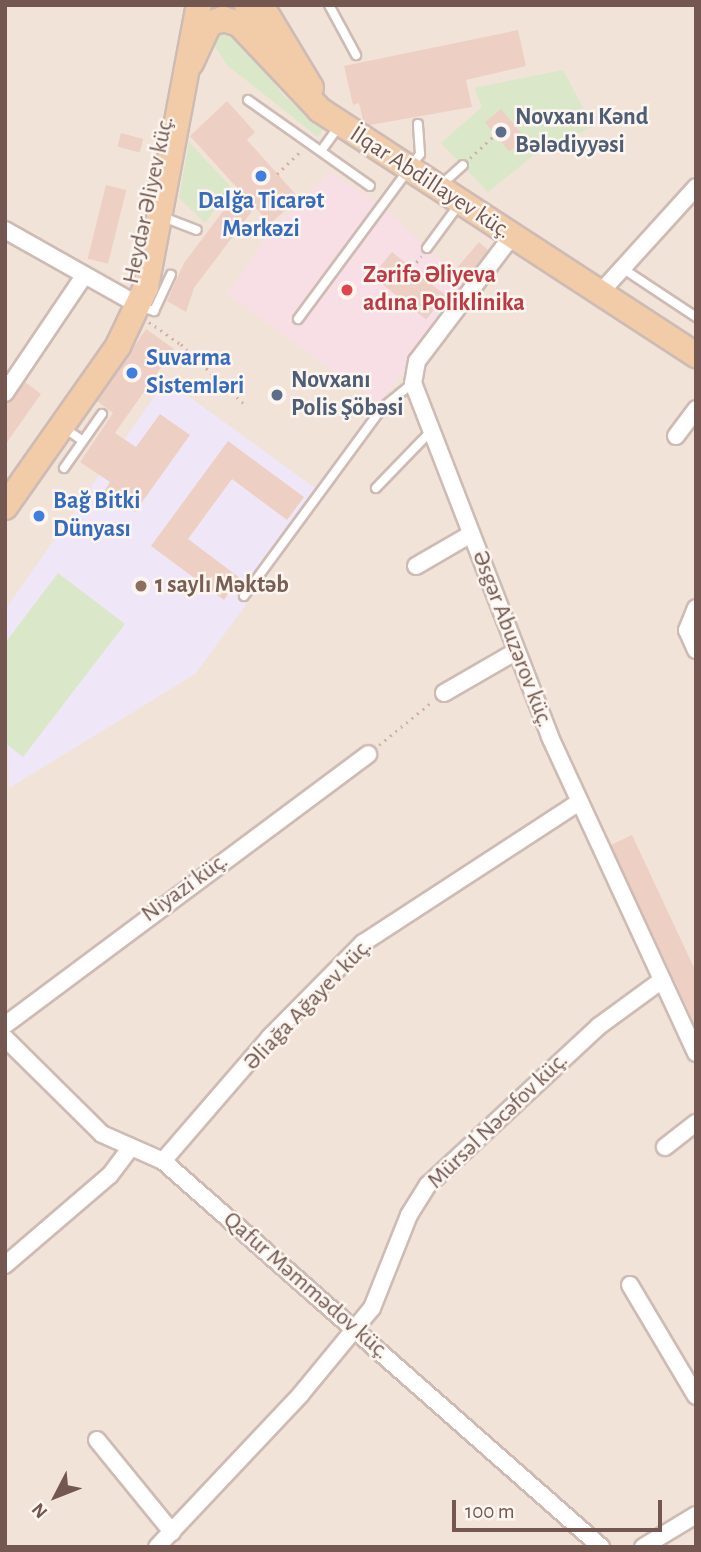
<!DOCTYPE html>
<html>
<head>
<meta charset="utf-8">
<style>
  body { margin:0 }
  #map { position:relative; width:701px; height:1552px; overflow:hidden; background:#fbf2ea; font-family:"Alegreya Sans",sans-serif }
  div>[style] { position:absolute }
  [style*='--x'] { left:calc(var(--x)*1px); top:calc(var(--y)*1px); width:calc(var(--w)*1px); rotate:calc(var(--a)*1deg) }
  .residential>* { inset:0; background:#f2e3d9; transform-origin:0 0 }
  .education>* { inset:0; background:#efe7f7 }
  .medical>* { inset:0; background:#f8dee5 }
  .green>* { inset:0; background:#dae7c9 }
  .building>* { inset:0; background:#eecfc4; transform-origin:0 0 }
  .path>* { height:2.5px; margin-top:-1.25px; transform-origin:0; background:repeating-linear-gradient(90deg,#d3b2a7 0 2px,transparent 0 7px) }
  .roads { filter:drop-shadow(2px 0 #cebbb4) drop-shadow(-2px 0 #cebbb4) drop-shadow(0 2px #cebbb4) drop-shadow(0 -2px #cebbb4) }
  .service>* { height:8px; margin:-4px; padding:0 4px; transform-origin:4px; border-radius:4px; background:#fff }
  .minor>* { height:16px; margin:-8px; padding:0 8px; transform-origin:8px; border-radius:8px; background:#fff }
  .primary>* { height:24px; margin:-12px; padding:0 12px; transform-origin:12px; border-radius:12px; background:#f2cca9 }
  .dots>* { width:19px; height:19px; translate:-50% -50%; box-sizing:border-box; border:4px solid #fdf6f0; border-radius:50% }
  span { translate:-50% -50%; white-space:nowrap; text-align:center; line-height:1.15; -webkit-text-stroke:5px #fdf6f0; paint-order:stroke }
  .service-label { font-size:24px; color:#4e5e75; font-weight:700 }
  .left { translate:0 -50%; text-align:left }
  .street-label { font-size:24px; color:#735750 }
  .shop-label { font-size:24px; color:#366cbe; font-weight:700 }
  .health-label { font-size:24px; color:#be3a42; font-weight:700 }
  .education-label { font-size:24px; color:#785e54; font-weight:700 }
  .frame { position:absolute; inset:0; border:7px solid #735750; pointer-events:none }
  .north { position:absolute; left:21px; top:1461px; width:70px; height:70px; -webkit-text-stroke:5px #fdf6f0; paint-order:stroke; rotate:228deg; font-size:19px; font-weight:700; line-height:28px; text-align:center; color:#735750 }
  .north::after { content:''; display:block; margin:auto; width:24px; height:32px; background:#735750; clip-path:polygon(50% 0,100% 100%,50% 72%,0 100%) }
  .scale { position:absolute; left:452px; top:1500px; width:210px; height:32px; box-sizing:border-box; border:4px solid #735750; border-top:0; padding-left:9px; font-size:21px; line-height:24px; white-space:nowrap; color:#735750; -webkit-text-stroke:5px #fdf6f0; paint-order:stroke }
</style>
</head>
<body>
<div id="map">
  <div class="residential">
    <i style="left:5px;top:5px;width:691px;height:1542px"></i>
  </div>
  <div class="education">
    <i style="clip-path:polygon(166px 380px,326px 496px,195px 674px,9px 788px,5px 610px)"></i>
  </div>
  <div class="medical">
    <i style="clip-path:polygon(330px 172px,383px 206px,466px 285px,379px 404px,227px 294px,273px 228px)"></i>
  </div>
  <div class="green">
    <i style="clip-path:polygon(227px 31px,248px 43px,282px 94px,323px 129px,318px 137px,228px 66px,211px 41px)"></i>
    <i style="clip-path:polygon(563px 70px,593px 127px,539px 151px,488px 192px,441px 143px,482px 107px,474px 88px)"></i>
    <i style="clip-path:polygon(189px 142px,232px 188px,205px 223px,179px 198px)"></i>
    <i style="clip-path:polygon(58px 573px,125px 624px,23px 757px,5px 743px,5px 643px)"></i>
  </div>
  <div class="building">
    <i style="clip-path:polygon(518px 30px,526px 66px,466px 80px,472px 107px,370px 125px,363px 120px,359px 103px,353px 105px,344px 66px)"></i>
    <i style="clip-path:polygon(227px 101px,255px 132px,247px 140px,299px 198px,270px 224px,255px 207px,194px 288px,186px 312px,167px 301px,184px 263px,239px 190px,190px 136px)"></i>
    <i style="left:501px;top:109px;width:38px;height:21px;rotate:50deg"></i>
    <i style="left:121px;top:133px;width:23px;height:14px;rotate:15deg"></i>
    <i style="left:106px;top:185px;width:21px;height:76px;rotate:14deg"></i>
    <i style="clip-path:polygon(479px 242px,488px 250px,466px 279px,455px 270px)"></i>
    <i style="left:392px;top:252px;width:69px;height:31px;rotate:39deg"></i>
    <i style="clip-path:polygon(146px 329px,174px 349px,115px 433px,136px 447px,160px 414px,190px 435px,135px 512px,105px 490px,110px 482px,80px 462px,113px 413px,97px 401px)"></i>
    <i style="clip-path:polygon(25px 382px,41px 394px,5px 445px,5px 403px)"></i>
    <i style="clip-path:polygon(228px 441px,304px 497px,287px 520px,232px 479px,188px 539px,240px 578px,224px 600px,151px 546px)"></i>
    <i style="clip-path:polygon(632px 835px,696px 972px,696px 1027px,611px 845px)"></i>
  </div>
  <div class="path">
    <i style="--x:470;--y:158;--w:33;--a:-43"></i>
    <i style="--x:277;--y:174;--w:35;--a:-44"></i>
    <i style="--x:412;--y:268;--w:15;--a:-53"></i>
    <i style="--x:149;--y:322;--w:39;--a:35"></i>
    <i style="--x:181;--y:344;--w:87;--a:43.6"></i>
    <i style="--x:379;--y:745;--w:70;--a:-39.2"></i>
  </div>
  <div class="roads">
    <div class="service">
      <i style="--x:329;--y:5;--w:57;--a:61.6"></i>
      <i style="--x:248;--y:100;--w:149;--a:35.2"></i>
      <i style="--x:321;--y:151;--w:32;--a:-54"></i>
      <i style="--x:442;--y:184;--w:28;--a:-42"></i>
      <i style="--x:163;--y:217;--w:36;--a:21"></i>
      <i style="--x:427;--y:248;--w:52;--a:-53.6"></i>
      <i style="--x:622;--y:268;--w:89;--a:33.5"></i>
      <i style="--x:141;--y:307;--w:14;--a:17"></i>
      <i style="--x:154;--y:311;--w:40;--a:-65"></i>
      <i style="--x:298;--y:319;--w:205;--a:-53.5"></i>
      <i style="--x:420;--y:154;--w:30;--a:-94"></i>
      <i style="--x:63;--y:427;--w:24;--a:35"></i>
      <i style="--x:64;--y:468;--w:66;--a:-54.9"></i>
      <i style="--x:376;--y:488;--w:81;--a:-46"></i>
      <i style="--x:244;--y:596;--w:233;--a:-53.7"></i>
      <i style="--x:382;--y:408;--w:40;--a:-39"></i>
    </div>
    <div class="minor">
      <i style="--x:5;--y:230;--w:153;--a:29.4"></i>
      <i style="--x:512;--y:236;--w:157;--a:127.2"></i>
      <i style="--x:417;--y:361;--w:22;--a:100"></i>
      <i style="--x:413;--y:383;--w:380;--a:68.8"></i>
      <i style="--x:550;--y:737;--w:348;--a:65.2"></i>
      <i style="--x:600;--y:293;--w:143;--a:-47.8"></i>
      <i style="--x:5;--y:393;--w:141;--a:-56"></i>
      <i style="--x:676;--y:436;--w:34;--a:-53"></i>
      <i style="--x:416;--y:566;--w:64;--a:-30.2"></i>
      <i style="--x:696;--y:608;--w:24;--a:112"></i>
      <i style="--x:687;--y:630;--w:22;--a:66"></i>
      <i style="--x:444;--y:693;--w:82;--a:-30"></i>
      <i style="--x:5;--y:1025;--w:453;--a:-36.7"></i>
      <i style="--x:5;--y:1038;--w:136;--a:44.7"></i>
      <i style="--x:102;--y:1134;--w:67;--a:23.9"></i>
      <i style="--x:163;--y:1161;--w:584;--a:41.39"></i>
      <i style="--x:665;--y:1147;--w:39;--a:-38"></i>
      <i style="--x:163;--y:1161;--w:164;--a:-49.2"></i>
      <i style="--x:270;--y:1037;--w:132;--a:-45.3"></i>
      <i style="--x:363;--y:943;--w:257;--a:-33.1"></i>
      <i style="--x:5;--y:1265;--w:138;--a:-40.6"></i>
      <i style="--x:110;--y:1175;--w:34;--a:-53"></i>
      <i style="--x:630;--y:1285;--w:129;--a:59.3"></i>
      <i style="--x:97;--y:1440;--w:119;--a:50.8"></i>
      <i style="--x:157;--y:1547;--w:210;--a:-46.7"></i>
      <i style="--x:301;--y:1394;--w:112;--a:-50.5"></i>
      <i style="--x:372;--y:1308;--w:100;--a:-68.3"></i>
      <i style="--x:409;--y:1215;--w:36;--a:-58"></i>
      <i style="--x:428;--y:1185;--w:233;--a:-42.9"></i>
      <i style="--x:599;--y:1026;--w:78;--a:-36.1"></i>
      <i style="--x:643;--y:1547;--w:62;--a:-31.1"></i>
    </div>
    <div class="primary">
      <i style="--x:247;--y:5;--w:40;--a:60.3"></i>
      <i style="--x:267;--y:15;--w:85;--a:58.9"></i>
      <i style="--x:191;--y:63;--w:43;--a:-65.2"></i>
      <i style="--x:209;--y:24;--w:15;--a:-20"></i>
      <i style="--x:223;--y:19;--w:17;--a:17"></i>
      <i style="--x:239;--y:24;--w:118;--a:46.7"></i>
      <i style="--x:320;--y:110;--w:449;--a:33.1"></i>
      <i style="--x:5;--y:507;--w:197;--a:-54.9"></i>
      <i style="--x:118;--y:346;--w:65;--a:-64.6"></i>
      <i style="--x:146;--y:287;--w:287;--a:-79.4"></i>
    </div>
  </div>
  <div class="dots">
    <i style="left:501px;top:132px;background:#5c6f8a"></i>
    <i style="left:261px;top:176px;background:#3f7fe0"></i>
    <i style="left:347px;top:290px;background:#e0444e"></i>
    <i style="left:132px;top:373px;background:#3f7fe0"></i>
    <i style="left:277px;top:395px;background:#5c6f8a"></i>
    <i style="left:39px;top:516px;background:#3f7fe0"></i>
    <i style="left:141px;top:586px;background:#8d6e63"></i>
  </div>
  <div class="service-label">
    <span class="left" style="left:515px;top:132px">Novxanı Kənd<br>Bələdiyyəsi</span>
    <span class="left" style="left:291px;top:395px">Novxanı<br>Polis Şöbəsi</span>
  </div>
  <div class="street-label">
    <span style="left:430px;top:183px;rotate:33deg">İlqar Abdillayev küç.</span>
    <span style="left:149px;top:200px;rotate:-78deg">Heydər Əliyev küç.</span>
    <span style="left:512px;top:639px;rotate:69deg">Əsgər Abuzərov küç.</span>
    <span style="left:185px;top:888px;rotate:-36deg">Niyazi küç.</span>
    <span style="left:308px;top:1005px;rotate:-46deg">Əliağa Ağayev küç.</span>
    <span style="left:498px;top:1121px;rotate:-44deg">Mürsəl Nəcəfov küç.</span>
    <span style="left:306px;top:1286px;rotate:41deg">Qafur Məmmədov küç.</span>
  </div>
  <div class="shop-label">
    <span style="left:261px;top:216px">Dalğa Ticarət<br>Mərkəzi</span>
    <span class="left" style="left:146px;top:373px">Suvarma<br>Sistemləri</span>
    <span class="left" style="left:53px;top:516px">Bağ Bitki<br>Dünyası</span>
  </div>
  <div class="health-label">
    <span class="left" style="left:363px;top:290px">Zərifə Əliyeva<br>adına Poliklinika</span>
  </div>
  <div class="education-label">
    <span class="left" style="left:155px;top:586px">1 saylı Məktəb</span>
  </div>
  <div class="frame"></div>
  <div class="north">N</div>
  <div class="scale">100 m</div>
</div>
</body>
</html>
